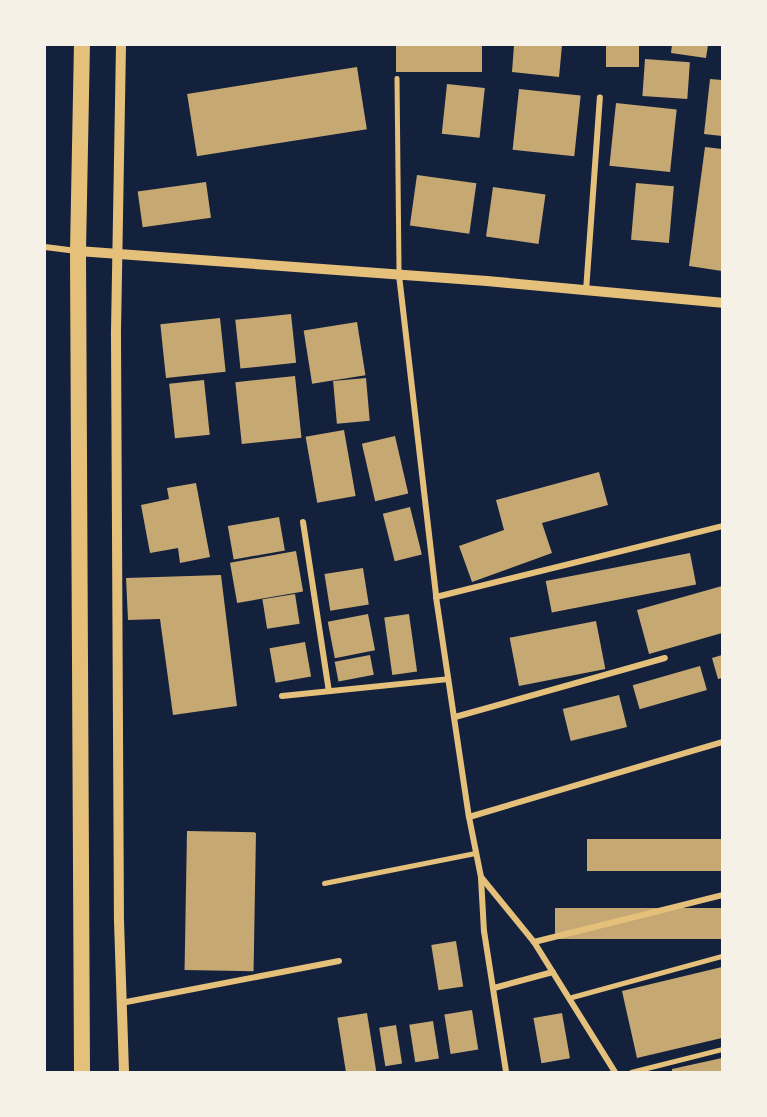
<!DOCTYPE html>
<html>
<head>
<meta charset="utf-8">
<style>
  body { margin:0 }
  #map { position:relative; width:767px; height:1117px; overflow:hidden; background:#14213d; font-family:"PT Sans Narrow",sans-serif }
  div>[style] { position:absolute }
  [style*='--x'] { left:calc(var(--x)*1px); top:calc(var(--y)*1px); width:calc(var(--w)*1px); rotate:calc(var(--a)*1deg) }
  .building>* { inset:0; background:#c6a872; transform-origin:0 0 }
  .service>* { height:4.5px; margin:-2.25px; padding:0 2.25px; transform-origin:2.25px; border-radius:2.25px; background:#e5c07b }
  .minor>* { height:6px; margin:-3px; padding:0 3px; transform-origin:3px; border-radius:3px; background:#e5c07b }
  .tertiary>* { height:10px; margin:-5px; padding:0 5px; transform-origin:5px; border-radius:5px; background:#e5c07b }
  .trunk>* { height:16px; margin:-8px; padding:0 8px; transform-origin:8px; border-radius:8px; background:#e5c07b }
  span { translate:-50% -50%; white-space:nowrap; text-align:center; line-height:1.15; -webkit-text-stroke:5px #f6f1e7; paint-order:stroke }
  .frame { position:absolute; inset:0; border:46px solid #f6f1e7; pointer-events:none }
</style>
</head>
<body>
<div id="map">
  <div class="building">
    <i style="left:396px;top:45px;width:86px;height:27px"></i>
    <i style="clip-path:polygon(514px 45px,562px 45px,559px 77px,512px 72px)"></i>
    <i style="left:606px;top:45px;width:33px;height:22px"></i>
    <i style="clip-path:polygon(672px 45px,708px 45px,706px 58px,671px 53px)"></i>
    <i style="left:645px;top:59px;width:45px;height:37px;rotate:4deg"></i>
    <i style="left:357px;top:67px;width:63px;height:172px;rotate:81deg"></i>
    <i style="clip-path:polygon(710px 79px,722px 80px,722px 136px,704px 134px)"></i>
    <i style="left:447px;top:84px;width:38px;height:50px;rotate:6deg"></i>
    <i style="left:519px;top:89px;width:62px;height:61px;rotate:6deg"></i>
    <i style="left:616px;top:103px;width:61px;height:63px;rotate:6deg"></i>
    <i style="clip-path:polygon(705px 147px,722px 149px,722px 271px,689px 266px)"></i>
    <i style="left:417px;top:175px;width:60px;height:51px;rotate:8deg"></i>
    <i style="left:206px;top:182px;width:36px;height:69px;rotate:82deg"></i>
    <i style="left:636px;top:183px;width:38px;height:57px;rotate:5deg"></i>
    <i style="left:493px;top:187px;width:53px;height:50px;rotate:8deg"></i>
    <i style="left:291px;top:314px;width:49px;height:56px;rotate:84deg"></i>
    <i style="left:220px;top:318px;width:54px;height:60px;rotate:84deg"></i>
    <i style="left:357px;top:322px;width:54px;height:54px;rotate:81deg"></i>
    <i style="left:295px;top:376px;width:62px;height:60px;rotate:84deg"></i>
    <i style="left:366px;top:378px;width:43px;height:33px;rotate:85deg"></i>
    <i style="left:204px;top:380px;width:55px;height:35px;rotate:84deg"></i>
    <i style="left:344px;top:430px;width:67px;height:39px;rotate:80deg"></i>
    <i style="left:395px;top:436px;width:59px;height:34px;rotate:77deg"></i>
    <i style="clip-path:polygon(599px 472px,608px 505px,542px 523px,552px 553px,472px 582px,459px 546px,504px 530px,496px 500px)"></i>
    <i style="clip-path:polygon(196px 483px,210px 557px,180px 563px,178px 548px,150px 553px,141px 505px,169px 499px,167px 488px)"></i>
    <i style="left:410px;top:507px;width:49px;height:28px;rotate:76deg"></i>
    <i style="left:279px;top:517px;width:34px;height:52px;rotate:80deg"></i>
    <i style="left:296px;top:551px;width:41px;height:67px;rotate:80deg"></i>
    <i style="left:690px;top:553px;width:32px;height:147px;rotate:79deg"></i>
    <i style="left:363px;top:568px;width:37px;height:39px;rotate:81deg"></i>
    <i style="clip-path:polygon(221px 575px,237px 706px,173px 715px,160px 619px,128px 620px,126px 578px)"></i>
    <i style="clip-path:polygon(722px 586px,722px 633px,649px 654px,637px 610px)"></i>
    <i style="left:295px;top:594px;width:30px;height:33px;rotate:81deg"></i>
    <i style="left:368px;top:614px;width:37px;height:41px;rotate:79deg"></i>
    <i style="left:409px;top:614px;width:58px;height:25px;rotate:82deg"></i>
    <i style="left:596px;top:621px;width:49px;height:88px;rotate:79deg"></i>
    <i style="left:305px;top:642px;width:35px;height:36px;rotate:80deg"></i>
    <i style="left:370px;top:655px;width:20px;height:36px;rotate:79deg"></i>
    <i style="clip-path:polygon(722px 655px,722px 678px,718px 679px,712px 658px)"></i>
    <i style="left:700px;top:666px;width:25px;height:70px;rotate:74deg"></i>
    <i style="left:619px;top:695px;width:33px;height:58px;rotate:76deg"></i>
    <i style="left:187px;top:831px;width:69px;height:139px;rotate:1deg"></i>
    <i style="left:722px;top:839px;width:32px;height:135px;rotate:90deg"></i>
    <i style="left:722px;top:908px;width:31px;height:167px;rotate:90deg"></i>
    <i style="left:456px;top:941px;width:46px;height:25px;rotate:81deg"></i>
    <i style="clip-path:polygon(722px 967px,722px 1038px,637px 1058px,622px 991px)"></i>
    <i style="left:472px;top:1010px;width:40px;height:28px;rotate:81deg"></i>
    <i style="left:367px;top:1013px;width:59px;height:30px;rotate:81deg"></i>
    <i style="left:562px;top:1013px;width:46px;height:29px;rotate:80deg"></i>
    <i style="left:433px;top:1021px;width:38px;height:24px;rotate:81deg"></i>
    <i style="left:396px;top:1025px;width:39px;height:17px;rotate:81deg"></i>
    <i style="clip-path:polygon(722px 1058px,722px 1072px,672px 1072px,672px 1069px)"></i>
  </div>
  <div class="service">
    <i style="--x:397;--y:78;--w:196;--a:89.4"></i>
    <i style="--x:324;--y:883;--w:155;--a:-11.2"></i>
    <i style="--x:572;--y:997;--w:156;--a:-15.3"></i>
    <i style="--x:631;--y:1072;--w:94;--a:-14.2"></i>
  </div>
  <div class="minor">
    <i style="--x:45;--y:247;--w:32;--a:7"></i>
    <i style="--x:399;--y:275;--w:324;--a:83.4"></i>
    <i style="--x:436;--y:597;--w:222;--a:81.5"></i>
    <i style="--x:469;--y:817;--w:61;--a:78.7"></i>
    <i style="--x:481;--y:877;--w:84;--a:50.8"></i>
    <i style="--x:534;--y:942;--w:153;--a:58.1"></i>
    <i style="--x:586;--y:291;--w:194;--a:-85.9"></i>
    <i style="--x:303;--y:522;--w:171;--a:81.3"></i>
    <i style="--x:436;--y:597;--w:295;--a:-13.9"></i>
    <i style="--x:282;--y:696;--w:167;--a:-5.8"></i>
    <i style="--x:455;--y:717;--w:218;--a:-15.7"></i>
    <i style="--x:469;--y:817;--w:264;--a:-16.5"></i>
    <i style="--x:481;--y:878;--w:53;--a:86.8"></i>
    <i style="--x:484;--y:931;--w:143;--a:81.1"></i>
    <i style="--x:534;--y:942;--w:194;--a:-14"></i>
    <i style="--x:494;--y:988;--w:61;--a:-15.2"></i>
    <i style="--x:121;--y:1003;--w:222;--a:-10.9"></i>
  </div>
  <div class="tertiary">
    <i style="--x:121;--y:45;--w:291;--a:91"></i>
    <i style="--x:116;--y:336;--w:585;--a:89.71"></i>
    <i style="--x:119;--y:921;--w:151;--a:88.1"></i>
    <i style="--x:78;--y:251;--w:410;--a:4.2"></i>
    <i style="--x:487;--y:281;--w:236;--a:5.3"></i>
  </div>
  <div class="trunk">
    <i style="--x:82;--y:1072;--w:821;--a:-90.28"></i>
    <i style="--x:78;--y:251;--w:206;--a:-88.9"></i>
  </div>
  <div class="frame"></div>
</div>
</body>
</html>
